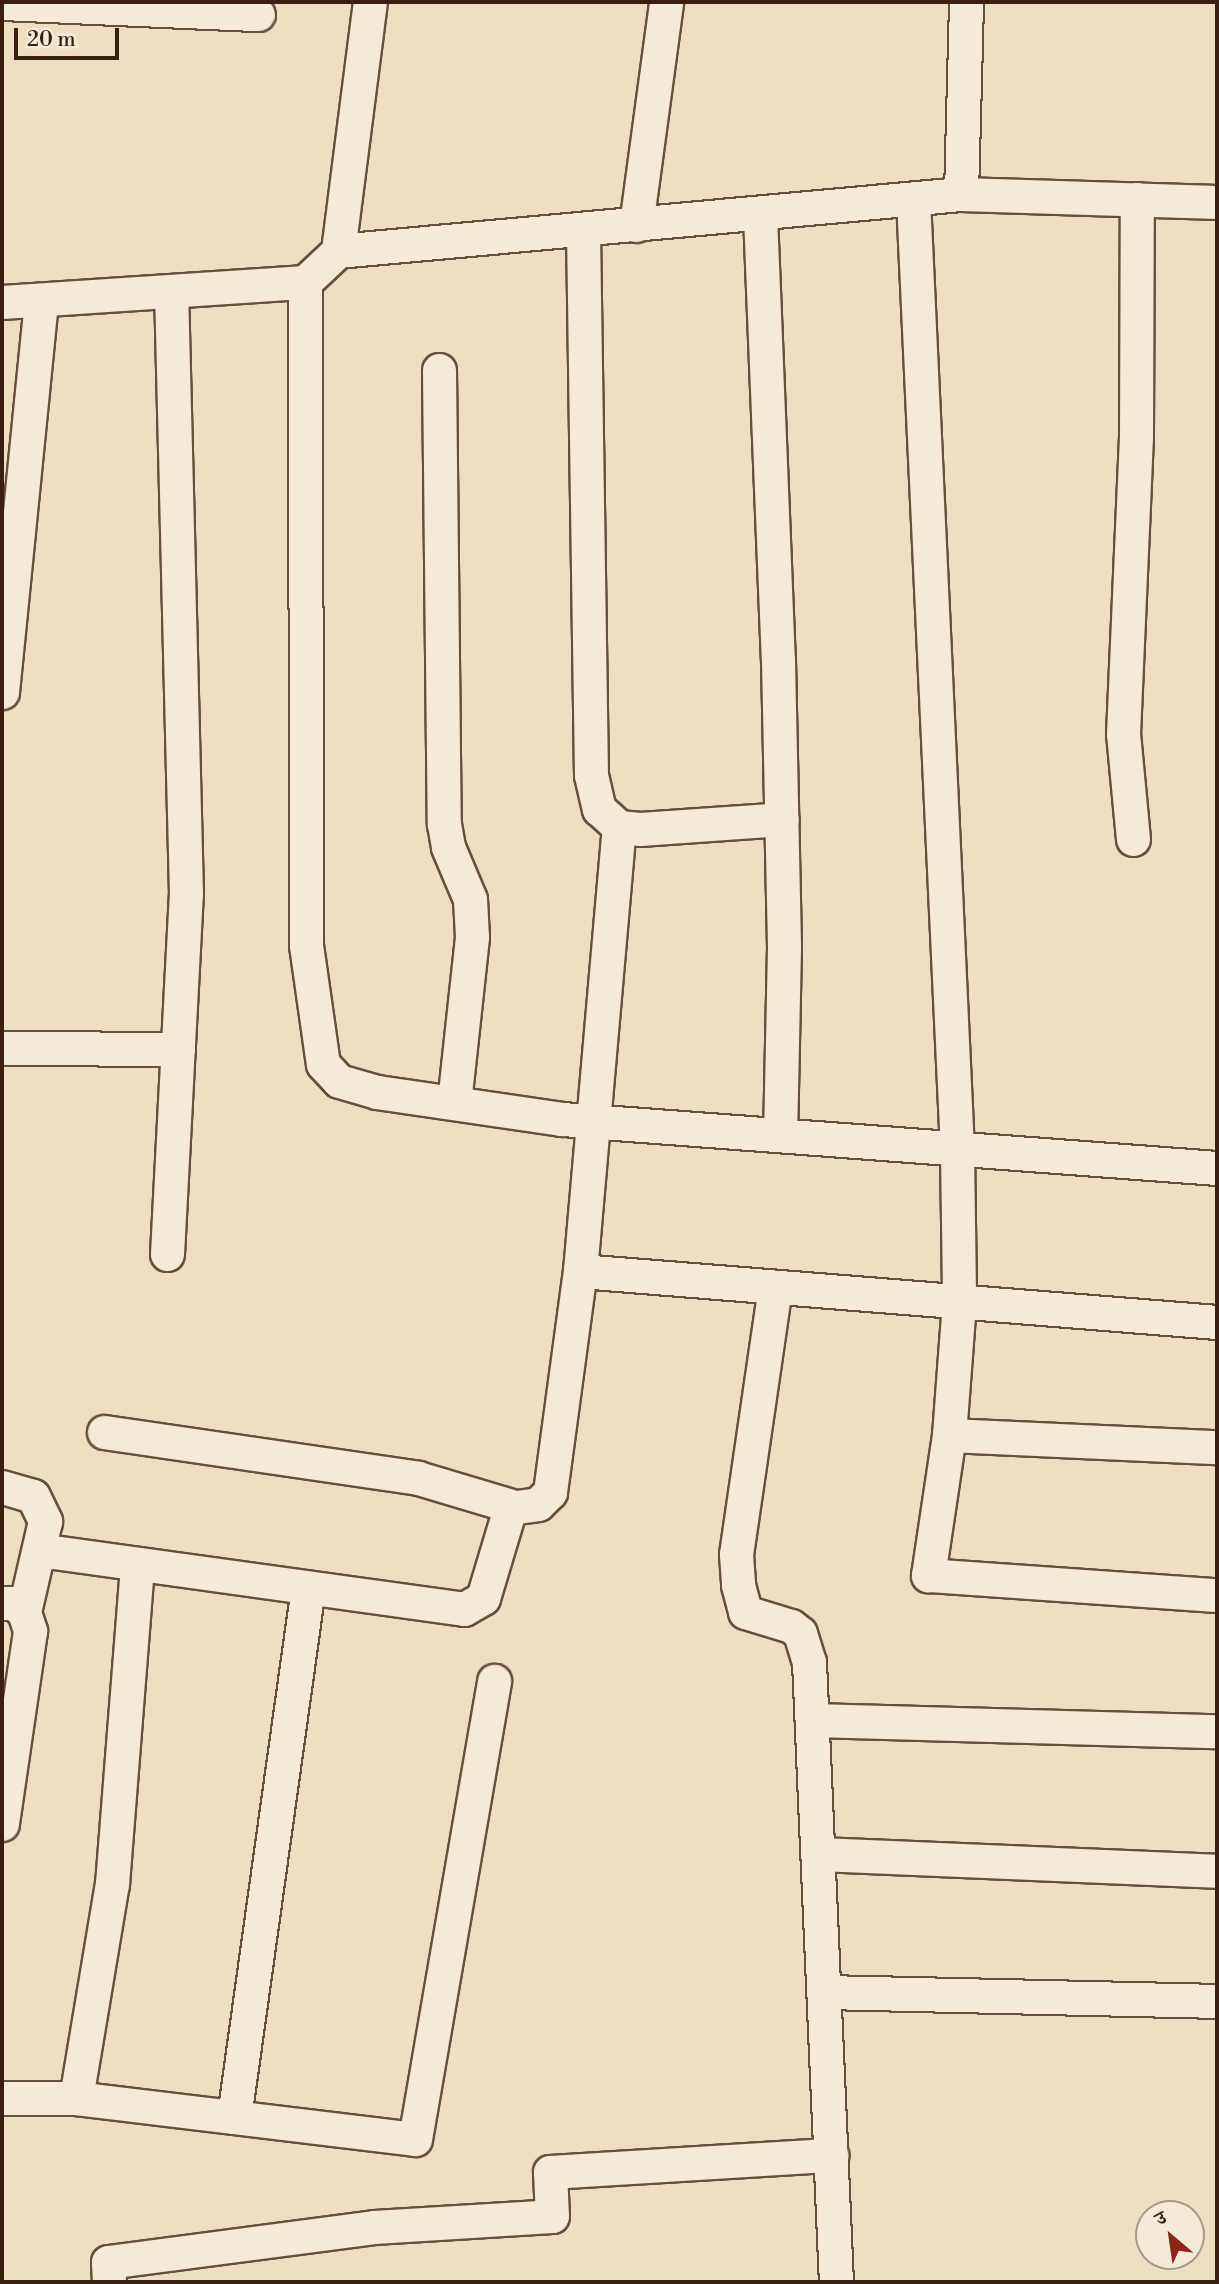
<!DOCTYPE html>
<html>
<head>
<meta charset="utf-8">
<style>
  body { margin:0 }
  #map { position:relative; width:1219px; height:2284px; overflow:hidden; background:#ede0c0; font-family:"Libre Bodoni","Noto Serif Devanagari",serif }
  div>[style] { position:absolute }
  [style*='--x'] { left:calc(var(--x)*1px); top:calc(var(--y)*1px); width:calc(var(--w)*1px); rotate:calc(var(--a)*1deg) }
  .roads { filter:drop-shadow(2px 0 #674f3c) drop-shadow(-2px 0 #674f3c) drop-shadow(0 2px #674f3c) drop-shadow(0 -2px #674f3c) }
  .street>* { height:33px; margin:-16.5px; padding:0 16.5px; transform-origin:16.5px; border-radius:16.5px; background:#f3ebd6 }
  span { translate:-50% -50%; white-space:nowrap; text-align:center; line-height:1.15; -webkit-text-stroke:5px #f3ebd6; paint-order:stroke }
  .frame { position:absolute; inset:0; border:4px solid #3a1f10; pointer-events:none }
  .north { position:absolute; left:1135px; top:2200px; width:70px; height:70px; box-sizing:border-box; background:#f3ebd6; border:2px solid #a99987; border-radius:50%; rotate:331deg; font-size:19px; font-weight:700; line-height:28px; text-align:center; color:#3a1f10 }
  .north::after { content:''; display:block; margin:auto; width:24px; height:32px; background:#8f2418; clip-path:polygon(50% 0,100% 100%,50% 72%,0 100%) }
  .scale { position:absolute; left:14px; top:28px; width:105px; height:32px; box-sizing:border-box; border:4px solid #3a1f10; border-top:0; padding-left:9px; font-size:21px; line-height:24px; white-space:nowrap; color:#3a1f10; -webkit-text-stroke:5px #f3ebd6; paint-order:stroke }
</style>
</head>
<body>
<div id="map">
  <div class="roads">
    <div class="street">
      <i style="--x:2;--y:3;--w:256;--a:2.5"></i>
      <i style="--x:961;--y:194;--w:192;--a:-88.5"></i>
      <i style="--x:913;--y:199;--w:952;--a:87.35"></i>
      <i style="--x:957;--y:1150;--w:152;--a:89.2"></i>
      <i style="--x:959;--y:1302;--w:133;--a:94.3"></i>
      <i style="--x:949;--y:1435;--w:142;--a:98.5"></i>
      <i style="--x:928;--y:1575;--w:290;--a:4"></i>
      <i style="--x:760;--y:215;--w:445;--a:87.7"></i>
      <i style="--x:778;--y:660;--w:287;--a:88.8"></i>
      <i style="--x:784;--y:947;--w:188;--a:91.2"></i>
      <i style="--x:636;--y:225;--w:225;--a:-82.3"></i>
      <i style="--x:583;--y:230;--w:545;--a:89.16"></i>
      <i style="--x:591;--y:775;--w:35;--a:77"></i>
      <i style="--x:599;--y:809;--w:27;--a:42"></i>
      <i style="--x:619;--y:827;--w:21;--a:5"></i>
      <i style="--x:640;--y:829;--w:142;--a:-4"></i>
      <i style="--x:338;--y:251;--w:251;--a:-82.7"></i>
      <i style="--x:305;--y:282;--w:663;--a:89.91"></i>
      <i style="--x:306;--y:945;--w:120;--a:81.9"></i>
      <i style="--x:323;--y:1064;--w:23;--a:47"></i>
      <i style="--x:339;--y:1081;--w:40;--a:16"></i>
      <i style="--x:377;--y:1092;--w:187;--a:8.3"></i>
      <i style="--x:562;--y:1119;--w:657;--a:4.28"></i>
      <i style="--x:2;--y:302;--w:304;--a:-3.8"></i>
      <i style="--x:305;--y:282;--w:45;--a:-43.2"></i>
      <i style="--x:338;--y:251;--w:626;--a:-5.23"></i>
      <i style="--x:961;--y:194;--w:256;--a:1.8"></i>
      <i style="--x:439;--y:370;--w:454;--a:89.4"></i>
      <i style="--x:444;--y:824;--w:23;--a:80"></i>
      <i style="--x:448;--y:847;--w:56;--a:67.1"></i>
      <i style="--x:470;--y:899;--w:38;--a:87"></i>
      <i style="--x:472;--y:937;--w:167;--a:96.2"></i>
      <i style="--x:2;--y:692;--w:394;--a:-84.3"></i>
      <i style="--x:1133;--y:839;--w:105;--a:-95.4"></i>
      <i style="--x:1123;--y:734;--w:297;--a:-87.5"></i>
      <i style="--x:1136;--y:437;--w:238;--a:-89.8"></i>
      <i style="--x:2;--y:1048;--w:176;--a:0.3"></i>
      <i style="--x:167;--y:1254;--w:361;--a:-87"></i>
      <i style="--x:186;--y:894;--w:603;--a:-91.42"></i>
      <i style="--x:580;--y:1271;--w:639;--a:4.58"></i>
      <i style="--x:775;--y:1287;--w:270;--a:98.3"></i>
      <i style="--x:736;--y:1554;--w:31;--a:86"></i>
      <i style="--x:738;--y:1585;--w:28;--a:75"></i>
      <i style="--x:745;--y:1612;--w:48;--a:16.9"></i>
      <i style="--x:791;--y:1626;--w:11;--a:38"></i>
      <i style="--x:800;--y:1633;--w:30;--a:73"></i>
      <i style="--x:809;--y:1662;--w:621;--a:87.51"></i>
      <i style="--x:104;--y:1432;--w:317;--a:8.3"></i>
      <i style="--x:418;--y:1478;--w:98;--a:16.6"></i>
      <i style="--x:949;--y:1435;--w:268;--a:2.6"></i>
      <i style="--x:2;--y:1487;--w:32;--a:16"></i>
      <i style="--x:33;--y:1496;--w:28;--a:64"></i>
      <i style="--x:45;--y:1521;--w:93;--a:103"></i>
      <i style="--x:39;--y:1550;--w:429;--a:7.9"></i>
      <i style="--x:464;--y:1609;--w:22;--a:-30"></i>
      <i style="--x:483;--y:1598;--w:94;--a:-73.3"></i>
      <i style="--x:510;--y:1508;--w:28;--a:-8"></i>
      <i style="--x:538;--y:1504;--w:17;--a:-45"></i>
      <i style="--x:550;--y:1492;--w:223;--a:-82.3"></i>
      <i style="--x:580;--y:1271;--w:446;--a:-85"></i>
      <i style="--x:2;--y:1603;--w:12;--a:0"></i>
      <i style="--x:14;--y:1603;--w:13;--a:42"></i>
      <i style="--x:24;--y:1612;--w:20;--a:72"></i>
      <i style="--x:30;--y:1631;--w:195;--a:98.3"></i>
      <i style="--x:812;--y:1720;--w:405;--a:1.6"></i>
      <i style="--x:818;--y:1854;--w:399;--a:2.4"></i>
      <i style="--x:824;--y:1992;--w:393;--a:1.3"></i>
      <i style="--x:2;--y:2098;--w:74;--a:0"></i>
      <i style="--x:76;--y:2098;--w:217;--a:-80.5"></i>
      <i style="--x:112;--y:1884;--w:321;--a:-85.5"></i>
      <i style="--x:76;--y:2098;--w:341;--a:6.9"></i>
      <i style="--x:415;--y:2139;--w:465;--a:-80.2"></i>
      <i style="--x:234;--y:2117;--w:534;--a:-82.04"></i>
      <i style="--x:109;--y:2282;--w:20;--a:-93"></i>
      <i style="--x:108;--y:2262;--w:268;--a:-7.5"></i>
      <i style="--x:374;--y:2227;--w:178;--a:-3.5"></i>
      <i style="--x:552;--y:2216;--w:44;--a:-92.6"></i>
      <i style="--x:550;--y:2172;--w:282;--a:-3.5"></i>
    </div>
  </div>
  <div class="frame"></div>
  <div class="north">उ</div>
  <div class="scale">20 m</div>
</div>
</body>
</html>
